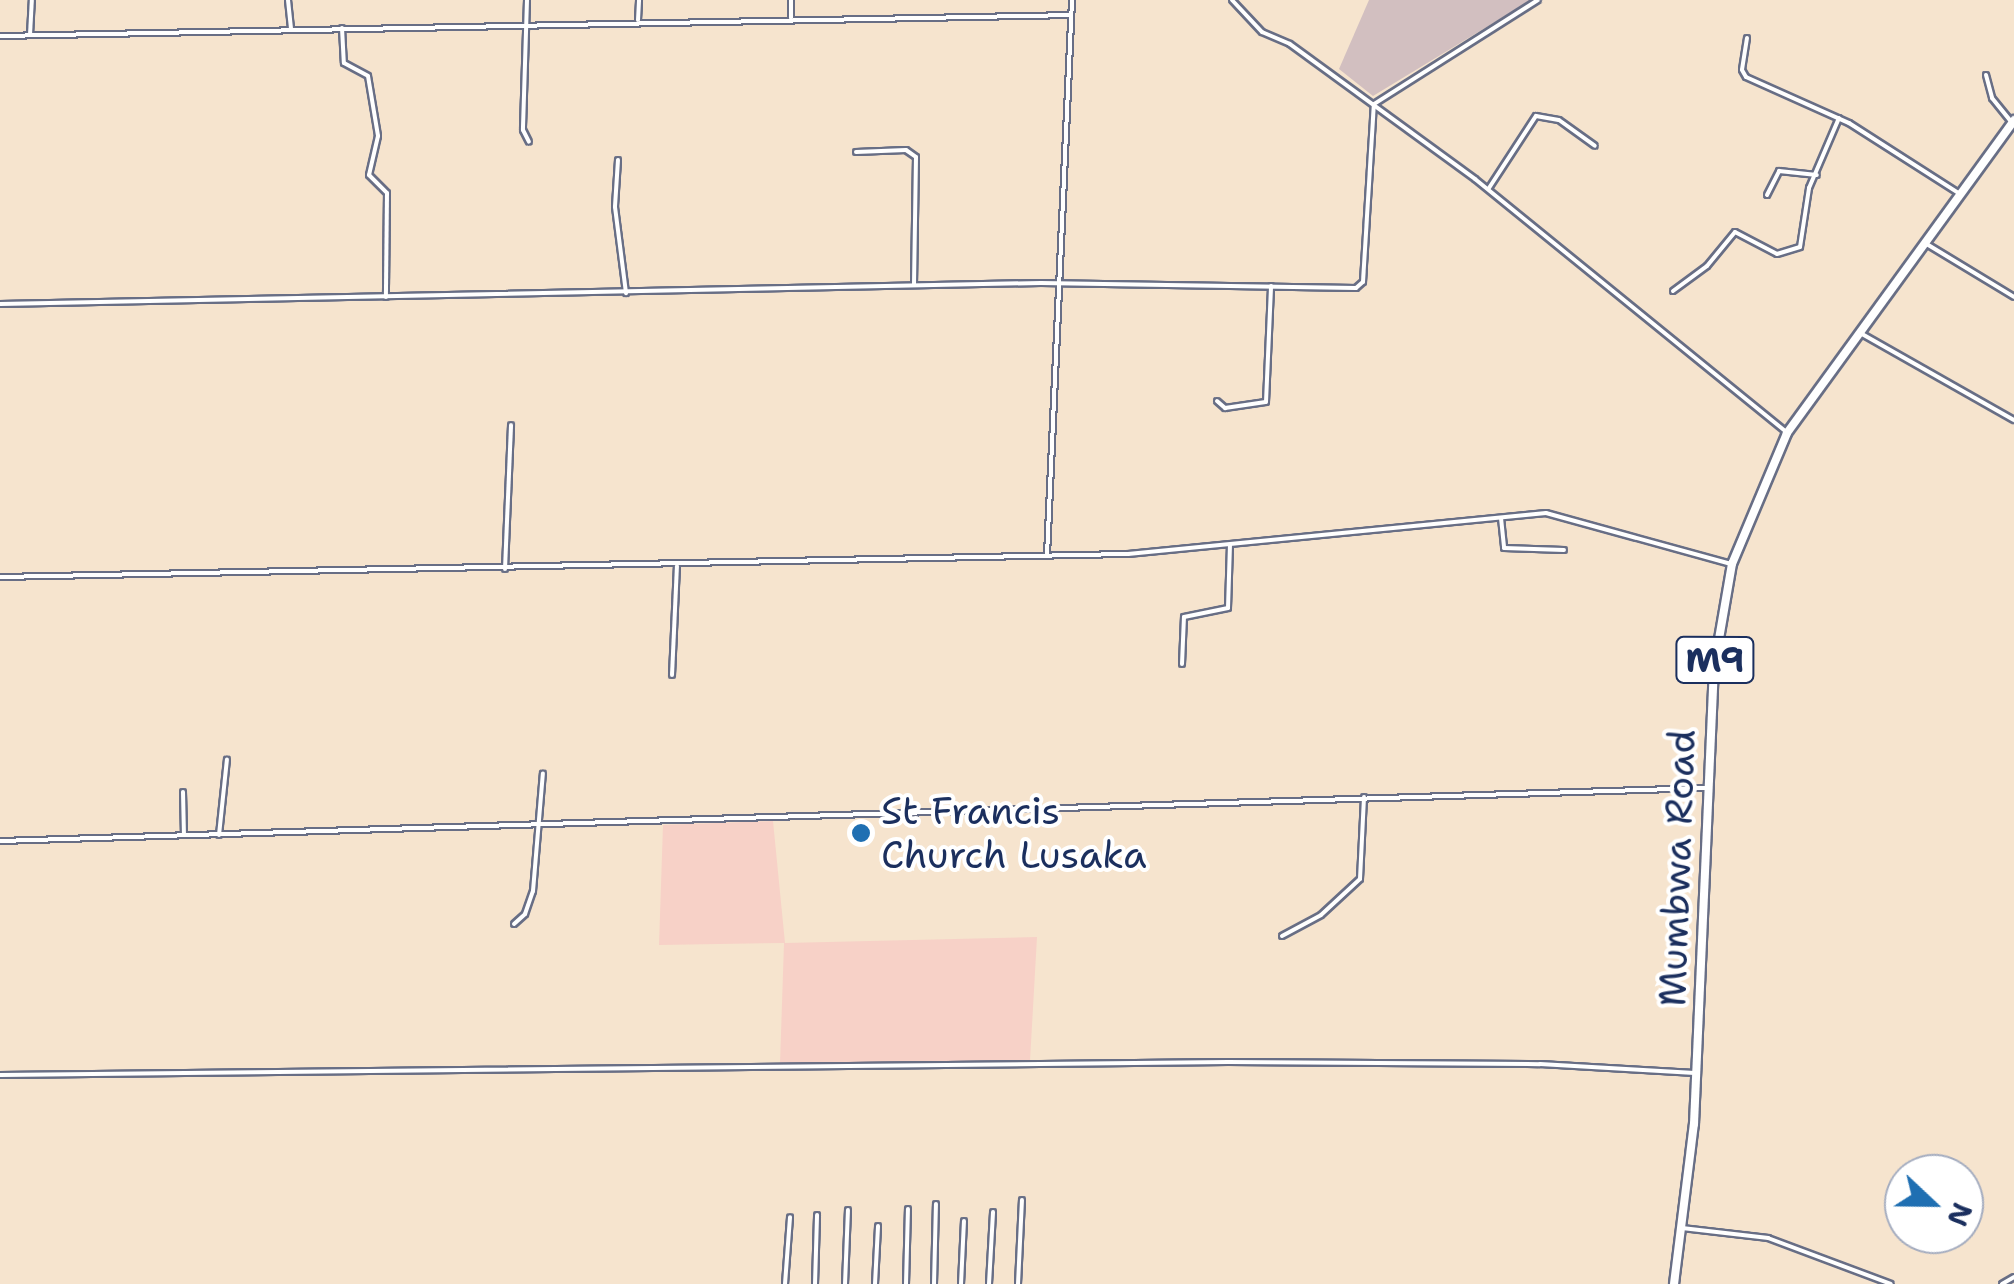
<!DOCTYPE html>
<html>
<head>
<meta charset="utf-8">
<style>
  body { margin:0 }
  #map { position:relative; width:2014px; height:1284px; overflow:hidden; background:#f6e4ce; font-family:"Shantell Sans",sans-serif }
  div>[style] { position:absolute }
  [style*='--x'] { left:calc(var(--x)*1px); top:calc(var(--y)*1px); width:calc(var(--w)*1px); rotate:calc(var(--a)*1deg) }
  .built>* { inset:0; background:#f7d1c7 }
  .industrial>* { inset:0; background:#d2bfc0 }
  .roads { filter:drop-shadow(2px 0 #686e85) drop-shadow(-2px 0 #686e85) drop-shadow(0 2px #686e85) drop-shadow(0 -2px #686e85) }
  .minor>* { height:4px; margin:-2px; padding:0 2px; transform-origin:2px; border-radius:2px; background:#fff }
  .primary>* { height:8px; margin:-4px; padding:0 4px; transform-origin:4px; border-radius:4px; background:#fff }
  .dots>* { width:28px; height:28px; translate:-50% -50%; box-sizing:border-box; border:5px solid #fff; border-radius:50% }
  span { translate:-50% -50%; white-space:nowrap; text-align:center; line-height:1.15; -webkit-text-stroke:8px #fff; paint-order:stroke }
  .shield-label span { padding:2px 8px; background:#fff; border:2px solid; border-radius:8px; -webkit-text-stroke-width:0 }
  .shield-label { font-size:35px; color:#1b2f5e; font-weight:700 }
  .poi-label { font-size:38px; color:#1b2f5e }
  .left { translate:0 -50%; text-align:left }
  .street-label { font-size:38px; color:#1b2f5e }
  .north { position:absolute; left:1884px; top:1154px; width:100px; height:100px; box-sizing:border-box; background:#fff; border:2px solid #a4acbf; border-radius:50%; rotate:112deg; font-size:28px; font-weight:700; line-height:40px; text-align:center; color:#1b2f5e }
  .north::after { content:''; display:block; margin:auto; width:35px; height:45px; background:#1f6fb2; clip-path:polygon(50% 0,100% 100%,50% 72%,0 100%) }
</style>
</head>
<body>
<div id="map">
  <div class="built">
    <i style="clip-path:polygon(773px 821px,785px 943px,1037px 937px,1030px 1061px,780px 1064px,784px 943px,659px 945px,663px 825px)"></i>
  </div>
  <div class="industrial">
    <i style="clip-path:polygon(1369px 0,1531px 0,1373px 96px,1339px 69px)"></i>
  </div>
  <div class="roads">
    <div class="minor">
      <i style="--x:288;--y:0;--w:29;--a:84"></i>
      <i style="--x:527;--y:0;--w:130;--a:91.8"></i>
      <i style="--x:523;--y:130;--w:13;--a:63"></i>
      <i style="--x:1232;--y:0;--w:44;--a:46.8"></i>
      <i style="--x:1262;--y:32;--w:30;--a:23"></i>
      <i style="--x:1290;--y:44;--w:229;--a:36.1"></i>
      <i style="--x:1475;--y:179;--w:402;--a:39.1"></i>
      <i style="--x:791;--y:18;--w:18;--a:-90"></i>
      <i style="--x:638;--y:20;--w:20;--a:-87"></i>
      <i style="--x:342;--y:28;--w:35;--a:87"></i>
      <i style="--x:344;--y:63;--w:27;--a:28"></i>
      <i style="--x:368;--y:76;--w:61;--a:80.5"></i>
      <i style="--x:378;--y:136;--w:40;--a:103"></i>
      <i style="--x:369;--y:175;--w:25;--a:45"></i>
      <i style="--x:387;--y:193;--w:104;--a:90.6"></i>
      <i style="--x:30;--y:35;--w:35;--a:-87"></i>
      <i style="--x:0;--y:36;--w:1071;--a:-1.12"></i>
      <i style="--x:1747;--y:38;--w:32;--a:99"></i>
      <i style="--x:1742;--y:70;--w:8;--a:60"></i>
      <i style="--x:1746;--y:77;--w:113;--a:24.1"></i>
      <i style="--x:1849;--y:123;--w:132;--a:32.6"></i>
      <i style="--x:1986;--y:75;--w:24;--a:75"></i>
      <i style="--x:1992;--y:98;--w:32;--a:51"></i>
      <i style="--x:856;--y:152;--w:50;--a:-2.3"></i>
      <i style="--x:906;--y:150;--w:12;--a:35"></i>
      <i style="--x:916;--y:157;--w:128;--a:90.9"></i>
      <i style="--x:618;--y:160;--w:47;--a:93.7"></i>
      <i style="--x:615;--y:207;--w:87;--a:82.7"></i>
      <i style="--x:1489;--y:188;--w:86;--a:-56.9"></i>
      <i style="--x:1536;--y:116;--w:23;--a:10"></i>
      <i style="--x:1559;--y:120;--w:44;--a:35.8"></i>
      <i style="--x:1767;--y:195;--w:27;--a:-63"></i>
      <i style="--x:1779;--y:171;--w:38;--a:6"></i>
      <i style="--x:1925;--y:243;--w:104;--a:31.2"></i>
      <i style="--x:1673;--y:291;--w:42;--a:-36.3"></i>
      <i style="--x:1707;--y:266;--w:44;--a:-50.5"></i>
      <i style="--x:1735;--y:232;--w:47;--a:27.6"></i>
      <i style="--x:1777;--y:254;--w:24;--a:-17"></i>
      <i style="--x:1800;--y:247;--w:60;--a:-81.3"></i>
      <i style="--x:1809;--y:188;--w:76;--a:-66.8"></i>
      <i style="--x:0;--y:304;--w:1041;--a:-1.16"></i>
      <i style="--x:1041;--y:283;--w:315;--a:0.9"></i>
      <i style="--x:1356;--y:288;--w:9;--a:-41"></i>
      <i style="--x:1363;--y:282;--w:178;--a:-86.5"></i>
      <i style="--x:1374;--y:104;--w:194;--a:-32.4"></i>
      <i style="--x:1862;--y:334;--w:175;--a:29.5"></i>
      <i style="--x:1217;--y:401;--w:11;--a:41"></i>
      <i style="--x:1225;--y:408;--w:41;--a:-8.3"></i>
      <i style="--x:1266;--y:402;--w:116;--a:-87.5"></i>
      <i style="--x:1501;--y:518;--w:30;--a:84"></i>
      <i style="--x:1504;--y:548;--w:60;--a:1.9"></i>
      <i style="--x:1047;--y:555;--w:556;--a:-87.42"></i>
      <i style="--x:505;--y:569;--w:144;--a:-87.6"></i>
      <i style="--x:0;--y:577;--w:1128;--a:-1.17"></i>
      <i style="--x:1128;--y:554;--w:420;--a:-5.6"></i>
      <i style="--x:1546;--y:513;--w:192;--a:15.4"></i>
      <i style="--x:1182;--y:664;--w:47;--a:-87.6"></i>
      <i style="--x:1184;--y:617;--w:45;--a:-11.6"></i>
      <i style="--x:1228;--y:608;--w:63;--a:-88.2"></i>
      <i style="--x:672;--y:675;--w:109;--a:-87.4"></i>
      <i style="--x:183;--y:792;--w:43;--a:88.7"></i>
      <i style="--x:219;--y:835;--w:76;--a:-84"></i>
      <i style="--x:0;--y:841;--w:1708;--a:-1.78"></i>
      <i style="--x:514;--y:924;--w:15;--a:-42"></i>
      <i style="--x:525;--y:914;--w:24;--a:-71"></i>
      <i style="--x:533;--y:891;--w:118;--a:-85.2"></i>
      <i style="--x:1282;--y:936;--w:44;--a:-28.3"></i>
      <i style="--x:1321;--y:915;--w:53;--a:-42.7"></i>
      <i style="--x:1360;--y:879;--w:82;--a:-87.2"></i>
      <i style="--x:0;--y:1075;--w:1228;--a:-0.61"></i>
      <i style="--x:1228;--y:1062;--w:312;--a:0.4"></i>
      <i style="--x:1540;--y:1064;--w:155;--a:3.3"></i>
      <i style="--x:1682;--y:1228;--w:87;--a:6.6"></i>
      <i style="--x:1768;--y:1238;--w:131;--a:20.5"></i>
      <i style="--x:785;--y:1284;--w:67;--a:-85.7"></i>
      <i style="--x:815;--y:1284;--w:69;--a:-88.3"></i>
      <i style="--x:845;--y:1284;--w:74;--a:-87.7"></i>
      <i style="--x:875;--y:1284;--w:58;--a:-87"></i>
      <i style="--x:906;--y:1284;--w:75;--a:-88.5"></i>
      <i style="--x:934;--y:1284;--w:80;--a:-88.6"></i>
      <i style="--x:961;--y:1284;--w:63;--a:-87.3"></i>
      <i style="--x:989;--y:1284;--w:72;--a:-86.8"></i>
      <i style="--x:1018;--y:1284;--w:84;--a:-87.3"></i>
      <i style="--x:2002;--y:1284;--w:14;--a:-30"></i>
    </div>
    <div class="primary">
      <i style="--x:1674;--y:1284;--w:161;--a:-82.9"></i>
      <i style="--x:1694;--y:1124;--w:456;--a:-87.5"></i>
      <i style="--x:1714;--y:668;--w:106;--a:-80.2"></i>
      <i style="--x:1732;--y:564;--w:142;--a:-67.2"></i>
      <i style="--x:1787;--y:433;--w:387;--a:-54"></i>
    </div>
  </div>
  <div class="dots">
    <i style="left:861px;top:833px;background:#1f6fb2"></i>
  </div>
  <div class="shield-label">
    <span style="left:1715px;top:660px">M9</span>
  </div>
  <div class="poi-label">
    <span class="left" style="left:881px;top:833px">St Francis<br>Church Lusaka</span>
  </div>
  <div class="street-label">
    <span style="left:1677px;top:868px;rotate:-88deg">Mumbwa Road</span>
  </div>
  <div class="north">N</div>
</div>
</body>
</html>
